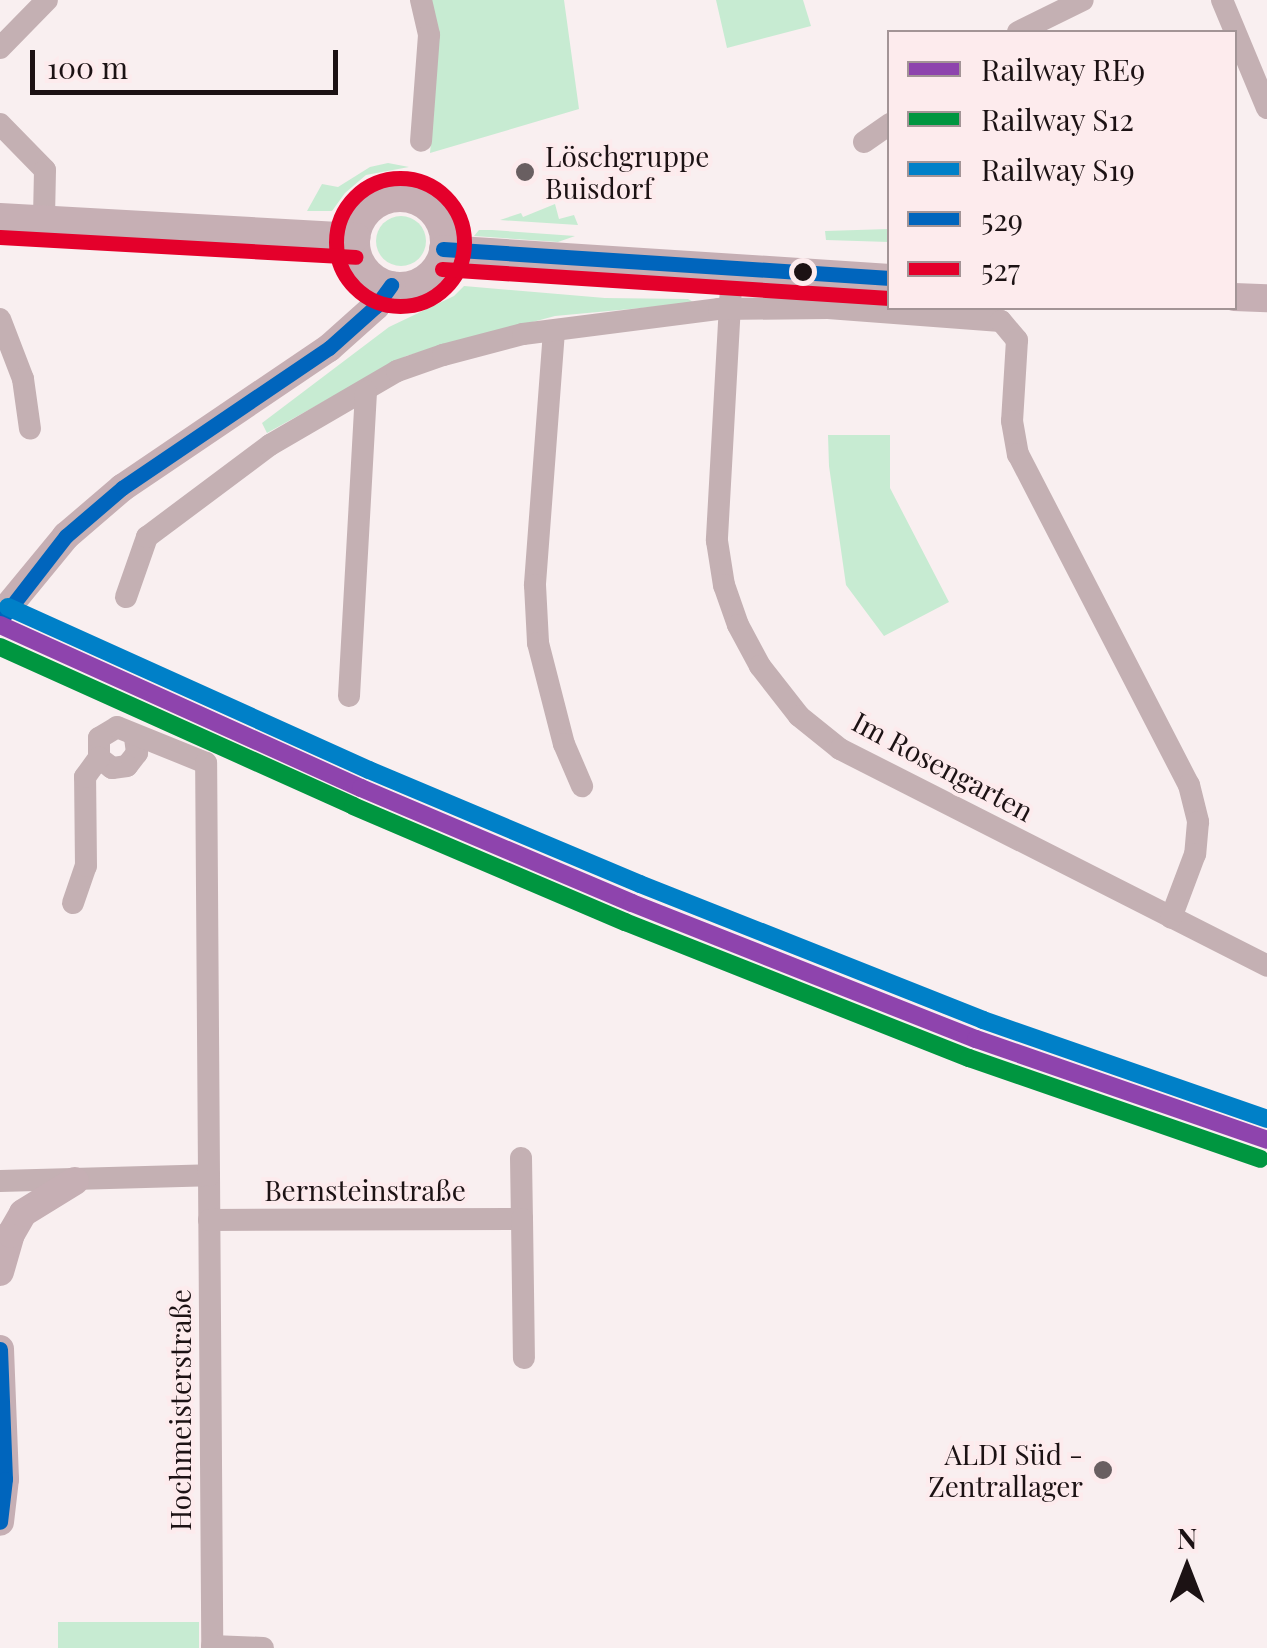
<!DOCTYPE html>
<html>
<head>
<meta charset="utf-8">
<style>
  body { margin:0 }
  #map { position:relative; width:1267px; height:1648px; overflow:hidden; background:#f9eff0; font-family:"Playfair Display",serif }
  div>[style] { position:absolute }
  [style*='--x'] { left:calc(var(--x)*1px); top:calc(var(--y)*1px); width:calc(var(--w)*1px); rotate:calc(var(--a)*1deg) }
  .green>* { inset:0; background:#c7ebd2; transform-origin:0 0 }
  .round { border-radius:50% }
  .minor>* { height:22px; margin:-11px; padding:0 11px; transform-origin:11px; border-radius:11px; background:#c4b0b3 }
  .major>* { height:28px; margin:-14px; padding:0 14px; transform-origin:14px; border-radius:14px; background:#c6afb4 }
  .major>.ring { margin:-14px; padding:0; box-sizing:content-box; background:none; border:28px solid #c6afb4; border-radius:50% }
  .bus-1>* { height:15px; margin:-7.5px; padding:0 7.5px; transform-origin:7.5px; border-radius:7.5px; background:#0065bd }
  .bus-2>* { height:15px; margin:-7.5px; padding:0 7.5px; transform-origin:7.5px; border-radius:7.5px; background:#e4002b }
  .bus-2>.ring { margin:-7.5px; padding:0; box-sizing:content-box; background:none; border:15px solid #e4002b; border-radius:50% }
  .rail-1>* { height:18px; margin:-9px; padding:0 9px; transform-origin:9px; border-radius:9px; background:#8e44ad }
  .rail-2>* { height:18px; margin:-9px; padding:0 9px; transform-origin:9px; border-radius:9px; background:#009640 }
  .rail-3>* { height:18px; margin:-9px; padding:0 9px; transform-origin:9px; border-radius:9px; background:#0080c8 }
  .dots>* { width:28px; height:28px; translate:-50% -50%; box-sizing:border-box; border:5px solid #fdebed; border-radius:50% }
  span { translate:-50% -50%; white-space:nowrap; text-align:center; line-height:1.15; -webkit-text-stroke:8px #fdebed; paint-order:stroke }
  .poi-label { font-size:28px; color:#1c1214 }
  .left { translate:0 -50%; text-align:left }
  .right { translate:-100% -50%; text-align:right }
  .street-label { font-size:28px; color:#1c1214 }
  .legend { position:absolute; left:887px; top:30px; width:350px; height:280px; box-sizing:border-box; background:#fdebed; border:2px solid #a39496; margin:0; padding:12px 18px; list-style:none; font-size:30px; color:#1c1214 }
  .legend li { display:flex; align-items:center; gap:20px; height:50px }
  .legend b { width:50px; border:2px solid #a39496 }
  .north { position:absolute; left:1137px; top:1518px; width:100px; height:100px; -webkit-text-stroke:8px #fdebed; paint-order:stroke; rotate:0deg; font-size:28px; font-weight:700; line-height:40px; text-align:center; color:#1c1214 }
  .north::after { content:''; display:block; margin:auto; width:35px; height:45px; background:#1c1214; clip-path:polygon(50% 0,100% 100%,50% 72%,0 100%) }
  .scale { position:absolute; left:30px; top:50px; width:308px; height:45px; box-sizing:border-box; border:5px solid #1c1214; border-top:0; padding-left:12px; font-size:30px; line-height:35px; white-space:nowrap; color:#1c1214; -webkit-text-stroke:8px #fdebed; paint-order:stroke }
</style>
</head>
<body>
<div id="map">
  <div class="green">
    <i style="clip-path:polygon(429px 0,564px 0,579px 109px,430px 153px,434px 109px)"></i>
    <i style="clip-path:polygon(716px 0,803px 0,811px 26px,727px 48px)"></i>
    <i style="clip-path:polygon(388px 163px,409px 167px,366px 175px,345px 193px,332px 211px,307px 211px,322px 184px,338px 187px,370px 167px)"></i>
    <i style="clip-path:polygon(409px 178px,401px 187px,341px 218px,351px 198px,373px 183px)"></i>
    <i style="clip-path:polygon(555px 204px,559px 219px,574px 215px,578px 225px,500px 220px,521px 213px,523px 217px)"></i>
    <i class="round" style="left:376px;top:216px;width:50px;height:50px"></i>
    <i style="clip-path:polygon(889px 229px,889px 242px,826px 240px,825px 231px)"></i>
    <i style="clip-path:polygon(479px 230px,492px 230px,575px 236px,558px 242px,474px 236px)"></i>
    <i style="clip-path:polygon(471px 266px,493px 266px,552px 277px,548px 282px,473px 277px)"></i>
    <i style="clip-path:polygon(459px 267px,450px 283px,437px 293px,422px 302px,398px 305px,416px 287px)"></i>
    <i style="clip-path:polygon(464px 286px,605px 298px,688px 299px,695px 303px,555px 316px,406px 356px,267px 433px,262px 423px,389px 327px,454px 296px)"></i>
    <i style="clip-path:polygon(828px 435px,890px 435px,890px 488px,949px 602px,884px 636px,846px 585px,829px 466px)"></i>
    <i style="left:199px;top:1622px;width:26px;height:141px;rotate:90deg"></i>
  </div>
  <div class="minor">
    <i style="--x:421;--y:0;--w:36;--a:77"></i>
    <i style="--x:429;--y:35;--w:106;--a:94.3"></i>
    <i style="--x:1222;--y:0;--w:117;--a:67.4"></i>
    <i style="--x:1018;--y:32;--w:72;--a:-26.2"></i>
    <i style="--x:0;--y:48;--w:67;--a:-45.6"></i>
    <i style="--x:0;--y:124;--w:64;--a:45.6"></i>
    <i style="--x:45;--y:170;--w:48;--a:91.2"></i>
    <i style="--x:864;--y:142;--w:32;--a:-35"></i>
    <i style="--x:732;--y:269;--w:272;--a:93.2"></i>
    <i style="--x:717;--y:541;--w:45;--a:81"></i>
    <i style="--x:724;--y:585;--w:42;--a:70.7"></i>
    <i style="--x:738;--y:625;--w:47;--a:61.8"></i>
    <i style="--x:760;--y:666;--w:63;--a:52"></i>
    <i style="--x:799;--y:716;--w:53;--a:38.8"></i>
    <i style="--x:840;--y:749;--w:479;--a:26.9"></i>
    <i style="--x:0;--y:319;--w:64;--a:69"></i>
    <i style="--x:23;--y:379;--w:50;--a:82"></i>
    <i style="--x:554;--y:331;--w:255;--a:94.3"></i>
    <i style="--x:535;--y:585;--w:58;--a:87"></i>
    <i style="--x:538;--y:643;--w:104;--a:75.6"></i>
    <i style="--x:564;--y:744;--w:46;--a:66.8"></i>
    <i style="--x:126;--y:597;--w:64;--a:-70.7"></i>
    <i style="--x:147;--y:537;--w:154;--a:-36.8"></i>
    <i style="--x:270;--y:445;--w:147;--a:-30.2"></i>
    <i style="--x:397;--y:371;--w:49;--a:-19.2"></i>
    <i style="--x:443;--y:355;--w:83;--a:-14.7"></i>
    <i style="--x:523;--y:334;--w:198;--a:-7.3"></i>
    <i style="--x:719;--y:309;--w:109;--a:-0.5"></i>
    <i style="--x:828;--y:308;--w:173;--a:4.3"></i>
    <i style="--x:1001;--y:321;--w:25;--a:50"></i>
    <i style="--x:1017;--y:340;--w:81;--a:93.5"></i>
    <i style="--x:1012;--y:421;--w:34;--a:80"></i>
    <i style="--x:1018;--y:454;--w:373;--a:62.7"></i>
    <i style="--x:1189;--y:785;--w:38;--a:76"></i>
    <i style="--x:1198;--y:822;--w:32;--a:95"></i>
    <i style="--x:1195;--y:854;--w:68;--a:110.6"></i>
    <i style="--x:349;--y:696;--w:305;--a:-86.8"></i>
    <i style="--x:135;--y:738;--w:15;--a:82"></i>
    <i style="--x:137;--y:753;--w:16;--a:128"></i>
    <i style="--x:127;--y:766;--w:15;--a:172"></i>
    <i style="--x:112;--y:768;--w:16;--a:-142"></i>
    <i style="--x:99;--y:758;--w:20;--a:-90"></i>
    <i style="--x:99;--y:738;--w:21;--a:-31"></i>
    <i style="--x:117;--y:727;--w:96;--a:22"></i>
    <i style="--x:73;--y:903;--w:39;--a:-71"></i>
    <i style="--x:86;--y:866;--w:89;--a:-90.6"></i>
    <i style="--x:85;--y:777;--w:24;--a:-54"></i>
    <i style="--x:521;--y:1158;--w:61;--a:89.1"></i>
    <i style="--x:209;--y:1175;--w:473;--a:89.6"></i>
    <i style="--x:0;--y:1181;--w:209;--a:-1.6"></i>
    <i style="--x:209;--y:1175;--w:412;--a:-90.4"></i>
    <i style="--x:209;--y:1220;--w:313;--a:-0.2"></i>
    <i style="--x:522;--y:1219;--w:139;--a:89.2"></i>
    <i style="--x:212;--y:1646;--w:51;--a:2.2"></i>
  </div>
  <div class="major">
    <i class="ring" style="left:356px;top:198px;width:60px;height:60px"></i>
    <i style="--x:0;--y:217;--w:357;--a:3.2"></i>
    <i style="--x:443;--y:249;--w:448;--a:3.7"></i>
    <i style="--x:1234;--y:297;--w:33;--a:2"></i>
    <i style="--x:11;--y:603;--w:87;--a:-50.6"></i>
    <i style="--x:66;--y:536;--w:74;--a:-40.6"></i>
    <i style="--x:122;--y:488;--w:250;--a:-34.1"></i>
    <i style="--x:329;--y:348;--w:63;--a:-41.8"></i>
    <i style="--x:376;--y:306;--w:26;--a:-54"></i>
    <i style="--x:0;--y:1272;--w:40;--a:-74"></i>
    <i style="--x:11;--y:1234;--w:24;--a:-60"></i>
    <i style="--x:23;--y:1213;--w:61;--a:-31.6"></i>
    <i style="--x:0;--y:1349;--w:130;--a:87.8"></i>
    <i style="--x:5;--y:1479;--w:43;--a:96.6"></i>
  </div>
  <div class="bus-1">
    <i style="--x:443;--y:249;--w:448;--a:3.7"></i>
    <i style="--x:0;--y:621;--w:108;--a:-52.2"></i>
    <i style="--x:66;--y:536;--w:74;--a:-40.6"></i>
    <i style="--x:122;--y:488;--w:250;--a:-34.1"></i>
    <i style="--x:329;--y:348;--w:63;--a:-41.8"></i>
    <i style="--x:376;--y:306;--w:26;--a:-54"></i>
    <i style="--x:0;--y:1349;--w:130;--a:87.8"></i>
    <i style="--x:5;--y:1479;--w:43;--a:96.6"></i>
  </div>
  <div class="bus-2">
    <i class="ring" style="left:336px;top:178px;width:113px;height:113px"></i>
    <i style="--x:0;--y:237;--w:356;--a:3.2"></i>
    <i style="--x:442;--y:269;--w:448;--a:3.7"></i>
  </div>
  <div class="rail-1">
    <i style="--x:0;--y:625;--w:396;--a:24.3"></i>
    <i style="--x:361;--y:788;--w:294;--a:23"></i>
    <i style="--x:632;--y:903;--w:370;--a:21.6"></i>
    <i style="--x:976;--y:1039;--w:308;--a:19.1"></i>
  </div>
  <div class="rail-2">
    <i style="--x:0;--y:647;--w:387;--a:24.2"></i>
    <i style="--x:353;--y:806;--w:296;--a:23.1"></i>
    <i style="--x:625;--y:922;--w:370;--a:21.6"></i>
    <i style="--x:969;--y:1058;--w:308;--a:19.1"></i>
  </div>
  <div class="rail-3">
    <i style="--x:8;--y:607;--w:396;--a:24.3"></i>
    <i style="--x:369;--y:770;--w:294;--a:22.8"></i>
    <i style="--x:640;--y:884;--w:369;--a:21.6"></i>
    <i style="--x:983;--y:1020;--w:301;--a:19.2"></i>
  </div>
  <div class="dots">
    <i style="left:525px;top:172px;background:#695f61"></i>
    <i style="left:803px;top:272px;background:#1c1214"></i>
    <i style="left:1103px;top:1470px;background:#695f61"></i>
  </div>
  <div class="poi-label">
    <span class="left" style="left:545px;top:172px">Löschgruppe<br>Buisdorf</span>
    <span class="right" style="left:1083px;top:1470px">ALDI Süd -<br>Zentrallager</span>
  </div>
  <div class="street-label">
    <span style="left:943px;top:766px;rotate:28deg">Im Rosengarten</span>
    <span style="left:365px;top:1190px">Bernsteinstraße</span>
    <span style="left:180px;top:1410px;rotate:-90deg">Hochmeisterstraße</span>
  </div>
  <ul class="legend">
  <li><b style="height:12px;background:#8e44ad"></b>Railway RE9</li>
  <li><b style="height:12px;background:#009640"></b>Railway S12</li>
  <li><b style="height:12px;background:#0080c8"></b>Railway S19</li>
  <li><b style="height:12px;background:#0065bd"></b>529</li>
  <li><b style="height:12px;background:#e4002b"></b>527</li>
  </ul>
  <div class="north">N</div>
  <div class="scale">100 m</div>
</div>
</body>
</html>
